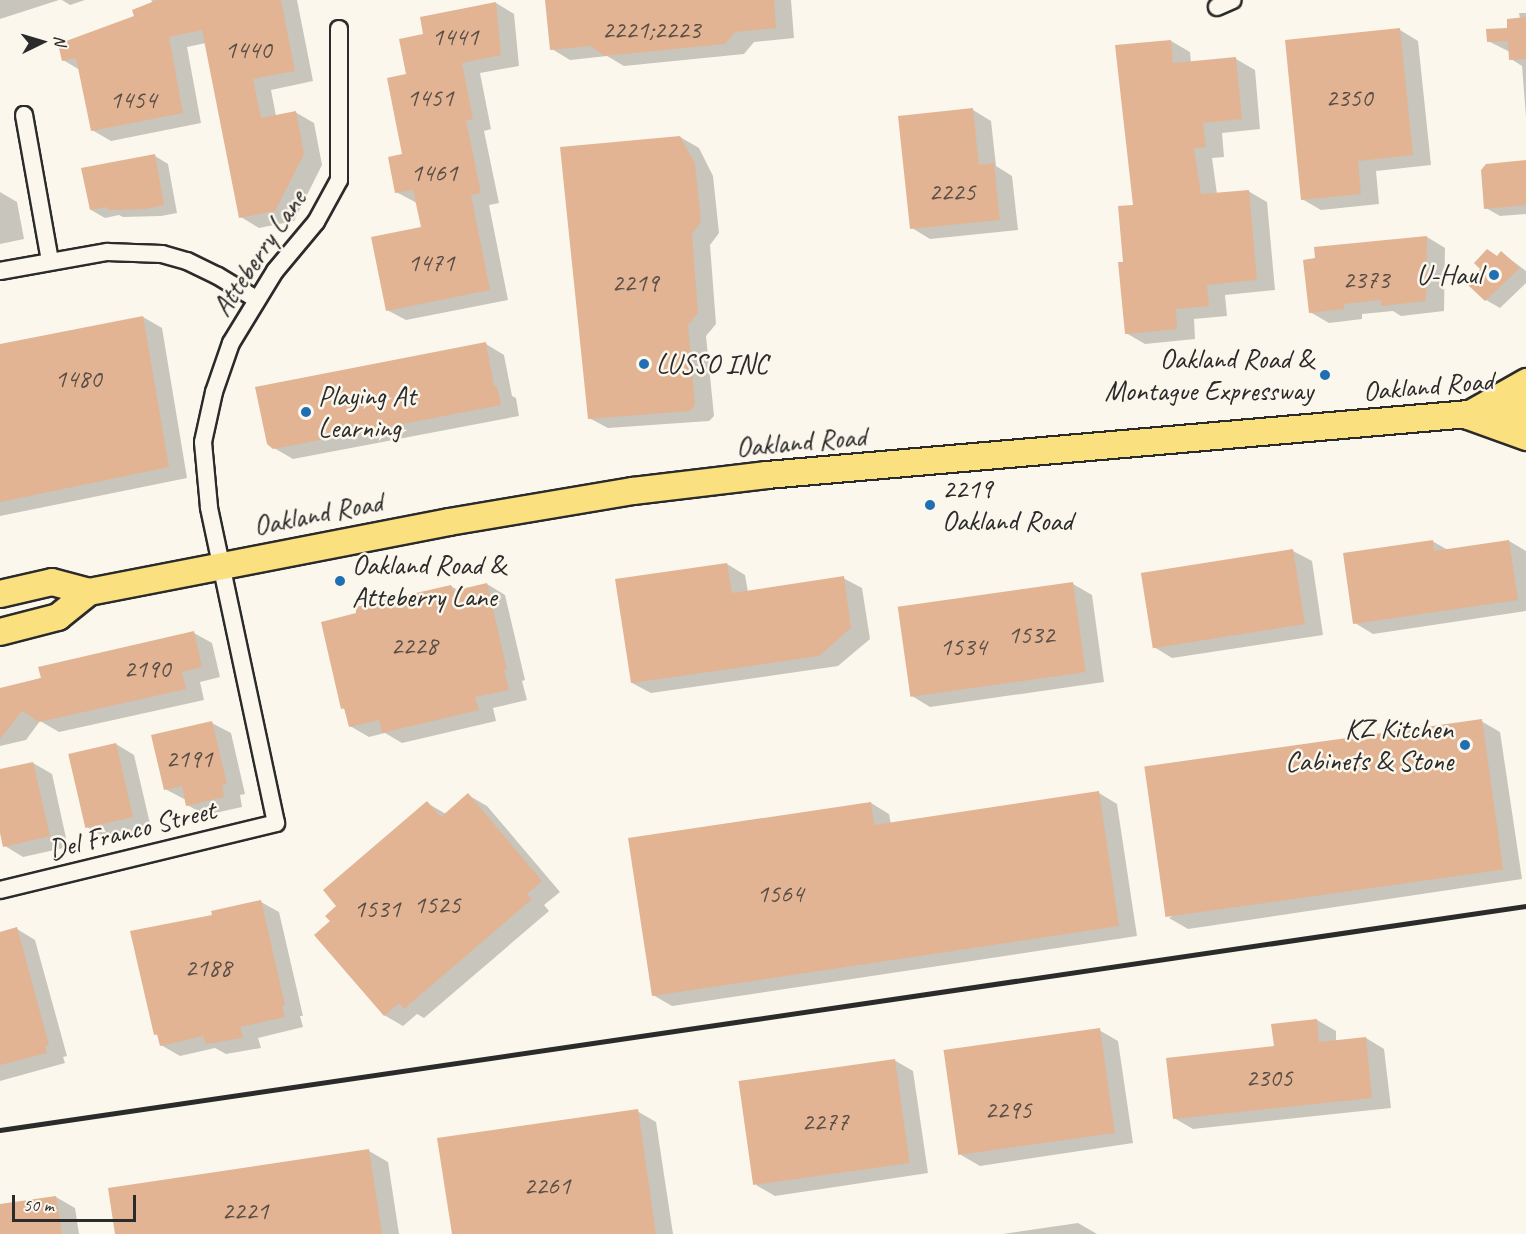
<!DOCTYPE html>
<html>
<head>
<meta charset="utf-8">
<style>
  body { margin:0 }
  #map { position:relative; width:1526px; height:1234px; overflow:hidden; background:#fbf7ec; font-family:Caveat,sans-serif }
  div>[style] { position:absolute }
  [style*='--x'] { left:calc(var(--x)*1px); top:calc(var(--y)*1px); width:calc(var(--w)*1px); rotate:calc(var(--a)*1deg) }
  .shadow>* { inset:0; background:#0003 }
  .building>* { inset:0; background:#e2b493; transform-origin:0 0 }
  .roads { filter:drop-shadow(2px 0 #2b2b2b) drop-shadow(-2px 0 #2b2b2b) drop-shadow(0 2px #2b2b2b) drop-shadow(0 -2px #2b2b2b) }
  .minor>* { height:16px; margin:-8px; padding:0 8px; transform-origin:8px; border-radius:8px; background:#fbf7ec }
  .primary>* { height:26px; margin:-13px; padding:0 13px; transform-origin:13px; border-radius:13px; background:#fbe080 }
  .trunk>* { height:27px; margin:-13.5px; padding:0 13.5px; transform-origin:13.5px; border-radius:13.5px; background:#fbe080 }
  .rail>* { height:4.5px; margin:-2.25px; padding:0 2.25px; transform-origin:2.25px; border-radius:2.25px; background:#2b2b2b }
  .dots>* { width:16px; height:16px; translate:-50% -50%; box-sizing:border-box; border:3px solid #fbf7ec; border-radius:50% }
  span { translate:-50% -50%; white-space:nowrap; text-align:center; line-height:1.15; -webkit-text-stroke:5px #fbf7ec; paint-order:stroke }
  .number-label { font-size:26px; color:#594d45 }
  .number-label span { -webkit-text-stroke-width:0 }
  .street-label { font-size:28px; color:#2b2b2b }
  .poi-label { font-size:28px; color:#2b2b2b }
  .right { translate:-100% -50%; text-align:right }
  .left { translate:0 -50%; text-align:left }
  .north { position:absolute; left:12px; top:12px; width:60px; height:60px; -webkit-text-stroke:4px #fbf7ec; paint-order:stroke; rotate:85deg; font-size:16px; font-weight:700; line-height:24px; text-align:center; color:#2b2b2b }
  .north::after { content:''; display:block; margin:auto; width:21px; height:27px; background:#2b2b2b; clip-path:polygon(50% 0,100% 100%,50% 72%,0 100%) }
  .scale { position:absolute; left:12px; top:1195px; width:124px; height:27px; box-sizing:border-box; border:3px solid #2b2b2b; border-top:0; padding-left:8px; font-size:18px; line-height:21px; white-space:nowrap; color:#2b2b2b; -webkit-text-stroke:4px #fbf7ec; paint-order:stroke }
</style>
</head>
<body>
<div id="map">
  <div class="shadow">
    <i style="clip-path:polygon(0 0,59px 0,0 19px)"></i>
    <i style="clip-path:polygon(62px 0,85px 0,70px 5px)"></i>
    <i style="clip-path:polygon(151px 0,297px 0,313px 81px,271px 90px,276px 116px,295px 112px,314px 123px,322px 165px,294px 221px,259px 228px,241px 217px,206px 43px,187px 47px,201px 123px,111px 141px,92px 130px,80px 70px,63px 60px,136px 17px,153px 3px)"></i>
    <i style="clip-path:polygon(547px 0,791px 0,794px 38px,754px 42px,744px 54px,624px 66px,607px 56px,570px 60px,552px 49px)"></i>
    <i style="clip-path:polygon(496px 3px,514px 14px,519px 66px,480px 73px,491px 129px,484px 131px,499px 203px,489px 205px,508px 300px,406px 320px,387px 310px,422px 228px,417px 203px,396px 192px,404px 155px,408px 75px,425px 36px)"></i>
    <i style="clip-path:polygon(1519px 13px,1526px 13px,1526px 117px,1522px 66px,1511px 59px,1510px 52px,1488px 41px,1520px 19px)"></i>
    <i style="clip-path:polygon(1400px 30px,1418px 41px,1431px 165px,1376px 171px,1379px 204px,1321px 210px,1302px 199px)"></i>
    <i style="clip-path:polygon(1171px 41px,1190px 52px,1191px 63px,1236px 59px,1255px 70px,1260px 129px,1222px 133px,1224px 157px,1212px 158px,1217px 194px,1248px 191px,1267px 202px,1275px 290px,1225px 295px,1227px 316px,1194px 319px,1195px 339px,1145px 344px,1126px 333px,1125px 263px)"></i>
    <i style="clip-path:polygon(973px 110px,991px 121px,996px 166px,1012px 176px,1018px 230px,930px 239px,912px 228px)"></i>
    <i style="clip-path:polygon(680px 137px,699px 148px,713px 176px,719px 233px,710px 245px,716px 324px,706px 336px,714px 416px,709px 421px,608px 428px,589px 418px)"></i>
    <i style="clip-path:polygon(155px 156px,168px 164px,177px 213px,161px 216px,123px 217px,119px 215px,105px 218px,91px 210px)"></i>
    <i style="clip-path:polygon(1526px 161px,1526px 214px,1500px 216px,1486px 208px)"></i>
    <i style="clip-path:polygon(0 192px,17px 202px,24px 239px,0 244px)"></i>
    <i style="clip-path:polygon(1427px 237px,1445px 248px,1444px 311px,1401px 316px,1393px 311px,1362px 314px,1362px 319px,1329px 323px,1310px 312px)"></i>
    <i style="clip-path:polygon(1502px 253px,1526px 271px,1526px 283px,1500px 308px,1486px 300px,1498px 257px)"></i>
    <i style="clip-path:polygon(143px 317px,162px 328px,187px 478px,0 516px,0 346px)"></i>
    <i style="clip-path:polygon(486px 344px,504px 355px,512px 396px,516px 398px,519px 416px,293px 459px,274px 448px)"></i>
    <i style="clip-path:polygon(1432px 541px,1448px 550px,1509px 541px,1526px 551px,1526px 611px,1373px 634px,1355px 623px)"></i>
    <i style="clip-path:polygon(1293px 551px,1312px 561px,1323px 635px,1172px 658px,1154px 647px)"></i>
    <i style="clip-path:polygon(727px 564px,745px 575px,748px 592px,843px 578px,862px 588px,870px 639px,838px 666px,651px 693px,632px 683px)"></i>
    <i style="clip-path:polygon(487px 584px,505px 595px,525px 680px,522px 681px,527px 700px,493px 708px,496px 721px,402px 743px,385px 733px,369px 737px,350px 726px,346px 710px,342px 708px,451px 586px,459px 591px)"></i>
    <i style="clip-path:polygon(1073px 584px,1092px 595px,1104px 682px,930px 707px,912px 696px)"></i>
    <i style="clip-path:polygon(194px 633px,212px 643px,220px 677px,200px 682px,204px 700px,59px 732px,40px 721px,26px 740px,0 746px,0 690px)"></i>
    <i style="clip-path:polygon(1481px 721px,1500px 732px,1522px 879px,1188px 929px,1169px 918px)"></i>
    <i style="clip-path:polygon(212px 723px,231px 733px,245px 794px,240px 795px,242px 807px,206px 815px,187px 805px,186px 800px,165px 789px)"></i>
    <i style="clip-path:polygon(116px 744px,134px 755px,151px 828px,106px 838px,87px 827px)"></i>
    <i style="clip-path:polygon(33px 763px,52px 774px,68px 847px,23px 857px,5px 846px,0 826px,0 771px)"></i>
    <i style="clip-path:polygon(1099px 793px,1117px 804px,1137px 936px,672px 1006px,653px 995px,871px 803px,889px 814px,891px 824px)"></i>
    <i style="clip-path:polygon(468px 795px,487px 806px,560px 892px,544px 905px,549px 911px,424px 1018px,417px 1014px,403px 1026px,384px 1015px,332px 922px,338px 906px,427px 803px,446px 814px)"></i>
    <i style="clip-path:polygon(261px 902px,279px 912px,303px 1016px,300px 1016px,303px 1027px,258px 1038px,261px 1048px,226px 1054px,215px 1048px,180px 1056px,161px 1045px,159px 1036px,155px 1034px,214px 916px)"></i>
    <i style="clip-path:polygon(17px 929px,35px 940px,67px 1056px,63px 1057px,65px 1063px,0 1081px,0 933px)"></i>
    <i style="clip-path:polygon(1317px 1020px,1336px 1031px,1336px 1041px,1366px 1038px,1384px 1049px,1391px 1108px,1193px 1129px,1174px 1118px)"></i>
    <i style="clip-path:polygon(1099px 1030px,1118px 1041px,1133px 1143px,980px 1166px,961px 1155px)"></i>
    <i style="clip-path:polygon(894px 1060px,913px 1071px,928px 1173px,775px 1196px,756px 1185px)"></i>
    <i style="clip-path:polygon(637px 1111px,656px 1122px,673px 1234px,453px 1234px)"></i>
    <i style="clip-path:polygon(369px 1151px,388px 1162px,399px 1234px,116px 1234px)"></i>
    <i style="clip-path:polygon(56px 1197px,75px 1208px,79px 1234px,0 1234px,0 1206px)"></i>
    <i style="clip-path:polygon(1078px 1223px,1097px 1234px,1003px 1234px)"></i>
  </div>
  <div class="building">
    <i style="clip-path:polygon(157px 0,281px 0,295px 71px,253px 79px,261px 118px,296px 111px,304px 154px,275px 211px,239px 218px,202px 30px,169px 37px,183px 113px,91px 131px,76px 58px,62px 61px,58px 44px,134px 16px,132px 10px)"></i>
    <i style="clip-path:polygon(545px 0,774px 0,776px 28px,735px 32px,725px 44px,604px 56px,591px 46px,550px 50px)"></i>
    <i style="clip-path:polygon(496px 2px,501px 55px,462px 63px,473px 119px,466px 120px,481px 193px,471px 195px,490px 290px,386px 311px,371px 237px,421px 227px,413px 190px,395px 193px,388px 157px,402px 154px,387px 78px,406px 74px,399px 39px,423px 34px,420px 17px)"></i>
    <i style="clip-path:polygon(1526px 17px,1526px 59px,1509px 60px,1508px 41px,1487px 42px,1486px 29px,1507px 28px,1507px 19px)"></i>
    <i style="clip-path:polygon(1400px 28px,1413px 155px,1358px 161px,1361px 194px,1301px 200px,1285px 40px)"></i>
    <i style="clip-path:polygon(1171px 40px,1173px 63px,1236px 57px,1242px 119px,1203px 123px,1206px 147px,1194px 148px,1201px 194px,1249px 190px,1257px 280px,1207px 285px,1209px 306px,1176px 309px,1177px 329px,1125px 334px,1118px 262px,1123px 262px,1118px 206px,1133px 205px,1115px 45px)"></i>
    <i style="clip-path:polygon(973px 108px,979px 165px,994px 163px,1000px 220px,910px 229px,898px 116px)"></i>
    <i style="clip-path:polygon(680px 136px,695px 164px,701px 222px,692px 234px,698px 313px,688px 325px,695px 405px,690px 411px,588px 419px,560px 147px)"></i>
    <i style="clip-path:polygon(155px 154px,164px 205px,146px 209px,108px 210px,107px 207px,90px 210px,81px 168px)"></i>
    <i style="clip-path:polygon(1526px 160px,1526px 205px,1484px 209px,1481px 170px,1486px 164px)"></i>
    <i style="clip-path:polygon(1427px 236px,1426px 301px,1381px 306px,1381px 300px,1344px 304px,1344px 309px,1309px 313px,1303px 260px,1315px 258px,1314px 247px)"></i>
    <i style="clip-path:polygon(1487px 249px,1497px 256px,1501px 251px,1520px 268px,1485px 301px,1468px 285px,1480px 269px,1474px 263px)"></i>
    <i style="clip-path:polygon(143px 316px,169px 467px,0 502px,0 344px)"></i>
    <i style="clip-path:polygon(486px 342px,494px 386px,497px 386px,501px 405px,273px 449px,267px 444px,255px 387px)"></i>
    <i style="clip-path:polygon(1433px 540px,1434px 551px,1509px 540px,1518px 600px,1353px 624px,1343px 553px)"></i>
    <i style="left:1293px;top:549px;width:76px;height:154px;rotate:81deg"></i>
    <i style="clip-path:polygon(727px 563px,732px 593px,844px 576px,851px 628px,819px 656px,631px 683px,615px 579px)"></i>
    <i style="left:1073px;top:582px;width:91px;height:177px;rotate:82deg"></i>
    <i style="clip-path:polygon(487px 583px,507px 670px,504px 670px,509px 690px,475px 697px,479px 710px,382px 733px,379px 720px,349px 727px,344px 708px,341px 709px,321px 622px,356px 613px,355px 607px,416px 593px,451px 585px,453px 591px)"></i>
    <i style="clip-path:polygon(194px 631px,202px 667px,182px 672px,186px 689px,39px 722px,22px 711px,0 739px,0 688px,41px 678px,38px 667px)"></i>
    <i style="left:1482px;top:719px;width:152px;height:341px;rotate:82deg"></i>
    <i style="clip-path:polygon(212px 721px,227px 784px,222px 785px,224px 797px,186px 806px,182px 786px,164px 790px,151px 735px)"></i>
    <i style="left:116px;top:743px;width:76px;height:49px;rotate:77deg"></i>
    <i style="clip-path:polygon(33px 762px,50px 836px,3px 847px,0 833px,0 769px)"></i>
    <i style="clip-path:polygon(1099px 791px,1119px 926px,652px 996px,628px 838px,871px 802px,874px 825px)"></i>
    <i style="clip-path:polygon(468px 793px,542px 881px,527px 894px,532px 899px,404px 1009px,399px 1003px,384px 1016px,314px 935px,330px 921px,325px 916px,336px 906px,323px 890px,427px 801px,441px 817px)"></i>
    <i style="clip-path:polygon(261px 900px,285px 1005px,282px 1006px,285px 1017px,240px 1027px,243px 1038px,206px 1044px,203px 1036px,160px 1046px,157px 1034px,154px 1035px,130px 931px,212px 915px,211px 911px)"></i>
    <i style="clip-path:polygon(17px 927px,49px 1045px,45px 1046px,47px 1053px,0 1065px,0 932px)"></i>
    <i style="clip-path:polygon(1317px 1019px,1319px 1042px,1366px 1037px,1372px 1098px,1173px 1119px,1166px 1058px,1274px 1046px,1271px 1024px)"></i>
    <i style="left:1100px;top:1028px;width:106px;height:158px;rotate:82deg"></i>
    <i style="left:895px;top:1059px;width:105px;height:158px;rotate:82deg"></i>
    <i style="clip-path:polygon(638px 1109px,656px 1234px,452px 1234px,437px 1138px)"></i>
    <i style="clip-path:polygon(369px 1149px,382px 1234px,115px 1234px,108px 1188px)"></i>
    <i style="clip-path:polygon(56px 1196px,62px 1234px,0 1234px,0 1204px)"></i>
  </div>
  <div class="roads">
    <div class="minor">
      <i style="--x:1217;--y:7;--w:17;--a:-24"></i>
      <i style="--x:24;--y:115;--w:148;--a:79.9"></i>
      <i style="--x:0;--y:271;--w:109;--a:-10.1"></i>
      <i style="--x:107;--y:252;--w:55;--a:2.1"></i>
      <i style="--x:162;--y:254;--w:26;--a:16"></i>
      <i style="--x:187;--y:261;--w:34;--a:26"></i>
      <i style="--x:218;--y:276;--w:44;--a:31.2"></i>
      <i style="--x:0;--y:890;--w:284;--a:-13.6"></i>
      <i style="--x:276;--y:823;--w:323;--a:-102"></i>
      <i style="--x:209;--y:507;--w:65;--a:-95.3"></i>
      <i style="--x:203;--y:442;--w:51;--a:-77.6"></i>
      <i style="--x:214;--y:392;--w:52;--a:-70.9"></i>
      <i style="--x:231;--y:343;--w:84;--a:-58.6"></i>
      <i style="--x:275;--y:271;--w:64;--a:-50.1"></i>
      <i style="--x:316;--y:222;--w:48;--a:-61.3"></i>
      <i style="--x:339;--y:180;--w:151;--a:-90"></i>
    </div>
    <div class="primary">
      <i style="--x:0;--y:594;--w:53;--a:-13"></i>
      <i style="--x:52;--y:582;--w:38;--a:15"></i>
      <i style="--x:89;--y:592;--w:367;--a:-11"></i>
      <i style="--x:449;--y:522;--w:187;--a:-9.6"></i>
      <i style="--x:633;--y:491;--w:135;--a:-6.8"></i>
      <i style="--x:767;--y:475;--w:762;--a:-4.97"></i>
      <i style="--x:0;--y:632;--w:60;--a:-14.5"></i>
      <i style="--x:58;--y:617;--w:40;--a:-39"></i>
    </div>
    <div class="trunk">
      <i style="--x:1468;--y:415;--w:67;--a:-29.6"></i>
      <i style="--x:1468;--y:415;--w:62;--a:19.9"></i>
    </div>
  </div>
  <div class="rail">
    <i style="--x:0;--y:1130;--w:1542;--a:-8.35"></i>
  </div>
  <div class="dots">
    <i style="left:1494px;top:275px;background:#1f6fb2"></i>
    <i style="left:644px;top:364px;background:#1f6fb2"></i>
    <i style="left:1325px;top:375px;background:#1f6fb2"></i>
    <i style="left:306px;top:412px;background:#1f6fb2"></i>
    <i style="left:930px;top:505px;background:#1f6fb2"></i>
    <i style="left:340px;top:581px;background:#1f6fb2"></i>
    <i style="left:1465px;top:745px;background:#1f6fb2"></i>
  </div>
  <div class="number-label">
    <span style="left:651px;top:30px">2221;2223</span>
    <span style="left:455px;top:37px">1441</span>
    <span style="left:248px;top:50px">1440</span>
    <span style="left:430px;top:98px">1451</span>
    <span style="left:1349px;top:98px">2350</span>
    <span style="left:133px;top:100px">1454</span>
    <span style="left:434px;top:173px">1461</span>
    <span style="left:952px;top:192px">2225</span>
    <span style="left:431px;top:263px">1471</span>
    <span style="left:1366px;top:280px">2373</span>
    <span style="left:635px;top:283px">2219</span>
    <span style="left:78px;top:379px">1480</span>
    <span style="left:1031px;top:635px">1532</span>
    <span style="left:414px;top:646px">2228</span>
    <span style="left:963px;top:647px">1534</span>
    <span style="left:147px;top:669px">2190</span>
    <span style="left:189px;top:759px">2191</span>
    <span style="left:780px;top:894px">1564</span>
    <span style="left:437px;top:905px">1525</span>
    <span style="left:377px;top:909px">1531</span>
    <span style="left:208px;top:968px">2188</span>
    <span style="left:1269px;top:1078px">2305</span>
    <span style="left:1008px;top:1110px">2295</span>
    <span style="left:825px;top:1122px">2277</span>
    <span style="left:547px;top:1186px">2261</span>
    <span style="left:245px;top:1211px">2221</span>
  </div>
  <div class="street-label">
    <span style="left:259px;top:253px;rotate:-56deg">Atteberry Lane</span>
    <span style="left:1428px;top:386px;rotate:-5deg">Oakland Road</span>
    <span style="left:801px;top:442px;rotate:-5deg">Oakland Road</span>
    <span style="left:318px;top:514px;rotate:-11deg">Oakland Road</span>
    <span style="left:132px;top:830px;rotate:-14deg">Del Franco Street</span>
  </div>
  <div class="poi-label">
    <span class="right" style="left:1482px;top:275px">U-Haul</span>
    <span class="right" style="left:1313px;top:375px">Oakland Road &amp;<br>Montague Expressway</span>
    <span class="left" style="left:656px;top:364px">LUSSO INC</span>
    <span class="left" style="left:318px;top:412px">Playing At<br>Learning</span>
    <span class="left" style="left:942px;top:505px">2219<br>Oakland Road</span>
    <span class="left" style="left:352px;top:581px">Oakland Road &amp;<br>Atteberry Lane</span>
    <span class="right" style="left:1453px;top:745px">KZ Kitchen<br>Cabinets &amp; Stone</span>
  </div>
  <div class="north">N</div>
  <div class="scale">50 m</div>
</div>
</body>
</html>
